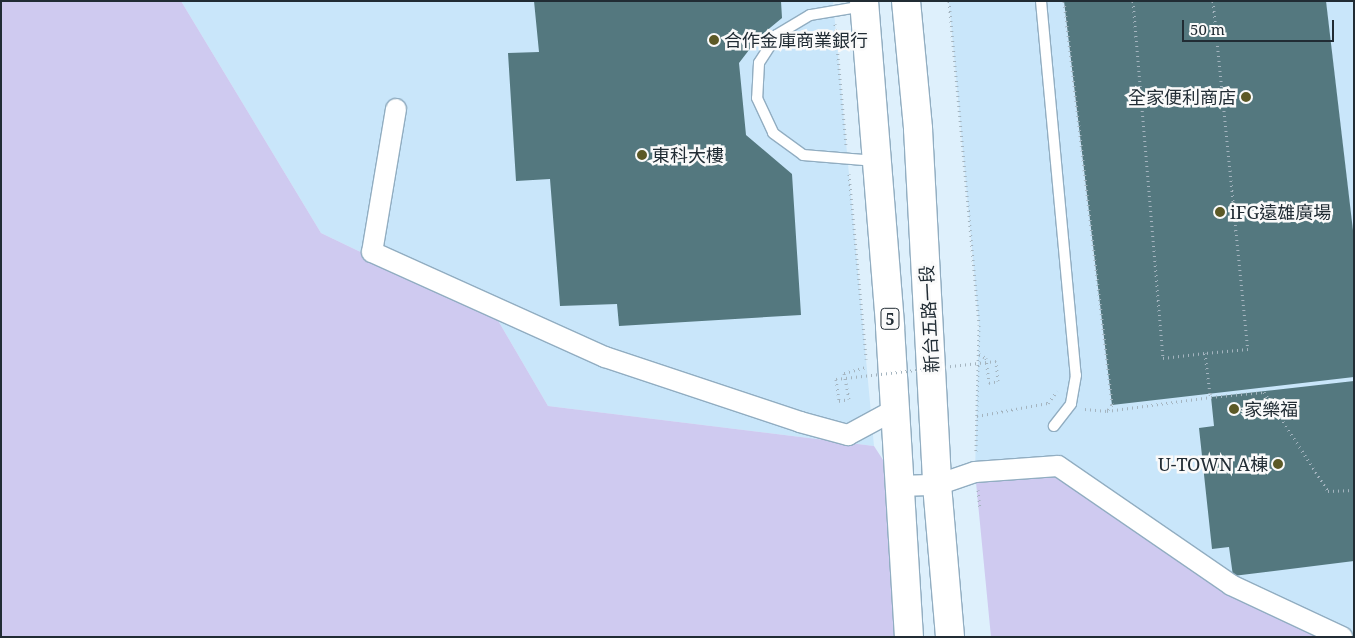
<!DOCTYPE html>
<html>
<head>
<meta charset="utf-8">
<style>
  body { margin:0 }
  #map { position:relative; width:1355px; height:638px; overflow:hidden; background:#def0fc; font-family:"Noto Serif","Noto Sans TC",serif }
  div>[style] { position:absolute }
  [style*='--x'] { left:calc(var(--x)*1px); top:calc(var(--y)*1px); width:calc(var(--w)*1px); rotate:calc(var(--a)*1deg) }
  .built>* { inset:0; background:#c9e6fa }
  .green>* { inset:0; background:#cfcaf0 }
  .building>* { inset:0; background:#54787f }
  .path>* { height:3px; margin-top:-1.5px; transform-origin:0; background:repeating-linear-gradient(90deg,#a4b4bf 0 1px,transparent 0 5px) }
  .roads { filter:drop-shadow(1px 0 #91adc1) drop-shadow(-1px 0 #91adc1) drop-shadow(0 1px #91adc1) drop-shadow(0 -1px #91adc1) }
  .lane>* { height:10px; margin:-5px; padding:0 5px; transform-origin:5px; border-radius:5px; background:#fff }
  .street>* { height:20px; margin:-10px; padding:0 10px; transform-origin:10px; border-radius:10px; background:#fff }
  .primary>* { height:28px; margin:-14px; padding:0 14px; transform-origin:14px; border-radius:14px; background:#fff }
  .path-bridge>* { height:3px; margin-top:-1.5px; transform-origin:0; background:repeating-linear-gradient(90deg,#a4b4bf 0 1px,transparent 0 5px) }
  .dots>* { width:14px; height:14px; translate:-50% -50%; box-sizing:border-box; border:2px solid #fafafa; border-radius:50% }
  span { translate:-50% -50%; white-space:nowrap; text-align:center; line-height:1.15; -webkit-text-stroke:5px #fafafa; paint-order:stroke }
  .shield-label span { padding:1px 4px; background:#fafafa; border:1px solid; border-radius:4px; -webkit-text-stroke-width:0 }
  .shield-label { font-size:16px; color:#212c34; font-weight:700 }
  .poi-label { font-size:18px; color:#212c34 }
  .left { translate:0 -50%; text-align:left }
  .right { translate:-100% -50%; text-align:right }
  .street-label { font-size:18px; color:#212c34 }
  .frame { position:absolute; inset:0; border:2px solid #212c34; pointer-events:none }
  .scale { position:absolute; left:1182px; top:20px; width:152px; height:22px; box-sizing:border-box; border:2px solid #212c34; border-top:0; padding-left:6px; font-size:15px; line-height:18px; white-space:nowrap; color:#212c34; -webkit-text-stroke:4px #fafafa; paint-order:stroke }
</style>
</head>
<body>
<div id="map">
  <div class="built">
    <i style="clip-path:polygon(181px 1px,833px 1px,874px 446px,548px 406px,496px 317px,321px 233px)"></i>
    <i style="clip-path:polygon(949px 1px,1354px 1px,1354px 637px,1342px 637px,975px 472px,979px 325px)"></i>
  </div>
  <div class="green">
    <i style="clip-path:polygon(1px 1px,181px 1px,321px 233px,496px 317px,548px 406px,874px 446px,900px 486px,909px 637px,1px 637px)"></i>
    <i style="clip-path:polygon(1058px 466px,1226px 582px,1342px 637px,991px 637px,975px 472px)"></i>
  </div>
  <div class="building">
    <i style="clip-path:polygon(534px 1px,781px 1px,782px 18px,759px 37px,739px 63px,746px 135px,792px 174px,801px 315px,619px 326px,617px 304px,560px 306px,550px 179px,516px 181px,508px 53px,539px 52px)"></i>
    <i style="clip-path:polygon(1064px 1px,1326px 1px,1354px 239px,1354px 377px,1112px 405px)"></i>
    <i style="clip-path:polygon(1354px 381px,1354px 561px,1233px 576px,1229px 547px,1212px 549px,1199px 428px,1214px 426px,1211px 397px)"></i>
  </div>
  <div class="path">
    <i style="--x:949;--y:1;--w:325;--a:84.7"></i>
    <i style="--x:979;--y:325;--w:127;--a:91.4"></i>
    <i style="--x:1064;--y:1;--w:407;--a:83.2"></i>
    <i style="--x:1112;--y:405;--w:8;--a:130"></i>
    <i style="--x:1133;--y:1;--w:358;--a:85.2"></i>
    <i style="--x:1163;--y:358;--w:42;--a:-6.8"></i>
    <i style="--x:1213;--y:1;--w:350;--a:84.3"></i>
    <i style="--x:1248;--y:349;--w:43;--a:174.7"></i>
    <i style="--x:1205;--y:353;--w:41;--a:83"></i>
    <i style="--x:1210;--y:394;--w:3;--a:72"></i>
    <i style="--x:1211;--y:397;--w:53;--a:-5.4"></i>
    <i style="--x:1264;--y:392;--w:118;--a:57.1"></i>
    <i style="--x:1328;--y:491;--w:26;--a:-2"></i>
    <i style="--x:835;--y:24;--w:121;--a:84.8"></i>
    <i style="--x:849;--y:174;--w:186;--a:84.7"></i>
    <i style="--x:979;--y:354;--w:8;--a:30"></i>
    <i style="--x:986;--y:358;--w:25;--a:83"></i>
    <i style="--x:989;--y:383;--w:9;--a:-13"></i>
    <i style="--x:998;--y:381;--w:20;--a:-96"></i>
    <i style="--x:836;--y:379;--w:22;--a:82"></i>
    <i style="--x:839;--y:401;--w:10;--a:-11"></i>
    <i style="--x:849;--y:399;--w:26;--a:-101"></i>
    <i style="--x:844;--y:373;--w:24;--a:-15"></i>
    <i style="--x:1085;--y:409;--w:22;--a:5"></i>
    <i style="--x:1107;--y:411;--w:105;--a:-7.7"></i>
    <i style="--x:977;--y:416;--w:72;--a:-10.4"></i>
    <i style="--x:1048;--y:403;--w:15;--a:-53"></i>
    <i style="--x:978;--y:490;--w:19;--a:84"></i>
  </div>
  <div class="roads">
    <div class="lane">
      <i style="--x:1041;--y:1;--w:376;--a:84.7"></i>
      <i style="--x:1076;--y:375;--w:29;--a:100"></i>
      <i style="--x:1071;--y:404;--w:28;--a:128"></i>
      <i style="--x:864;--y:6;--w:55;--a:170.5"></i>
      <i style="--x:810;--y:15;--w:39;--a:149"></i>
      <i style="--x:777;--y:35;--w:33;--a:123"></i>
      <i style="--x:759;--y:63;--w:35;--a:93"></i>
      <i style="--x:757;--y:98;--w:38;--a:65"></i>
      <i style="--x:773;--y:133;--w:37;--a:36"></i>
      <i style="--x:803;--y:155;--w:73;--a:4.7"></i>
    </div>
    <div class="street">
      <i style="--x:396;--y:109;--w:145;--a:99.5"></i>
      <i style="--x:372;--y:252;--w:256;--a:24.3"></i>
      <i style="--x:605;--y:357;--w:206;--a:18.4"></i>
      <i style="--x:800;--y:422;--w:50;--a:15.2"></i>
      <i style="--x:848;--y:435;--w:55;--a:-28.4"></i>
      <i style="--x:900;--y:486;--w:37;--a:-2"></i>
      <i style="--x:937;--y:485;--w:40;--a:-18.9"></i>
      <i style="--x:975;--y:472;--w:83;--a:-4.1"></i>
      <i style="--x:1058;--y:466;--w:210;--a:34.5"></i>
      <i style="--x:1231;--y:585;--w:123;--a:25.1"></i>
    </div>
    <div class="primary">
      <i style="--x:864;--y:1;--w:327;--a:85.4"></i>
      <i style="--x:890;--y:327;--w:311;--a:86.5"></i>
      <i style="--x:906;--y:1;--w:129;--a:84.6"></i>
      <i style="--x:918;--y:129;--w:357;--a:86.9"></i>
      <i style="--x:937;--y:485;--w:153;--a:85.1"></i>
    </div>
  </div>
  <div class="path-bridge">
    <i style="--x:836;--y:379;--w:161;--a:-6.4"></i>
  </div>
  <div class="dots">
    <i style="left:714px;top:40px;background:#5c5926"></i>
    <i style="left:1246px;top:97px;background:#5c5926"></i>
    <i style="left:642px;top:155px;background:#5c5926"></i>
    <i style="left:1220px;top:212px;background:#5c5926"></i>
    <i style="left:1234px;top:409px;background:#5c5926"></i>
    <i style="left:1278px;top:464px;background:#5c5926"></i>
  </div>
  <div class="shield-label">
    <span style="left:890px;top:319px">5</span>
  </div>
  <div class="poi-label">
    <span class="left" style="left:724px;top:40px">合作金庫商業銀行</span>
    <span class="right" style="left:1236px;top:97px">全家便利商店</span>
    <span class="left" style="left:652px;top:155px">東科大樓</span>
    <span class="left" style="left:1230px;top:212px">iFG遠雄廣場</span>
    <span class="left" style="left:1244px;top:409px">家樂福</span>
    <span class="right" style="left:1268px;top:464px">U-TOWN A棟</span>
  </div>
  <div class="street-label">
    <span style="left:929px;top:319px;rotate:-93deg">新台五路一段</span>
  </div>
  <div class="frame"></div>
  <div class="scale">50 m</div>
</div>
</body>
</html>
